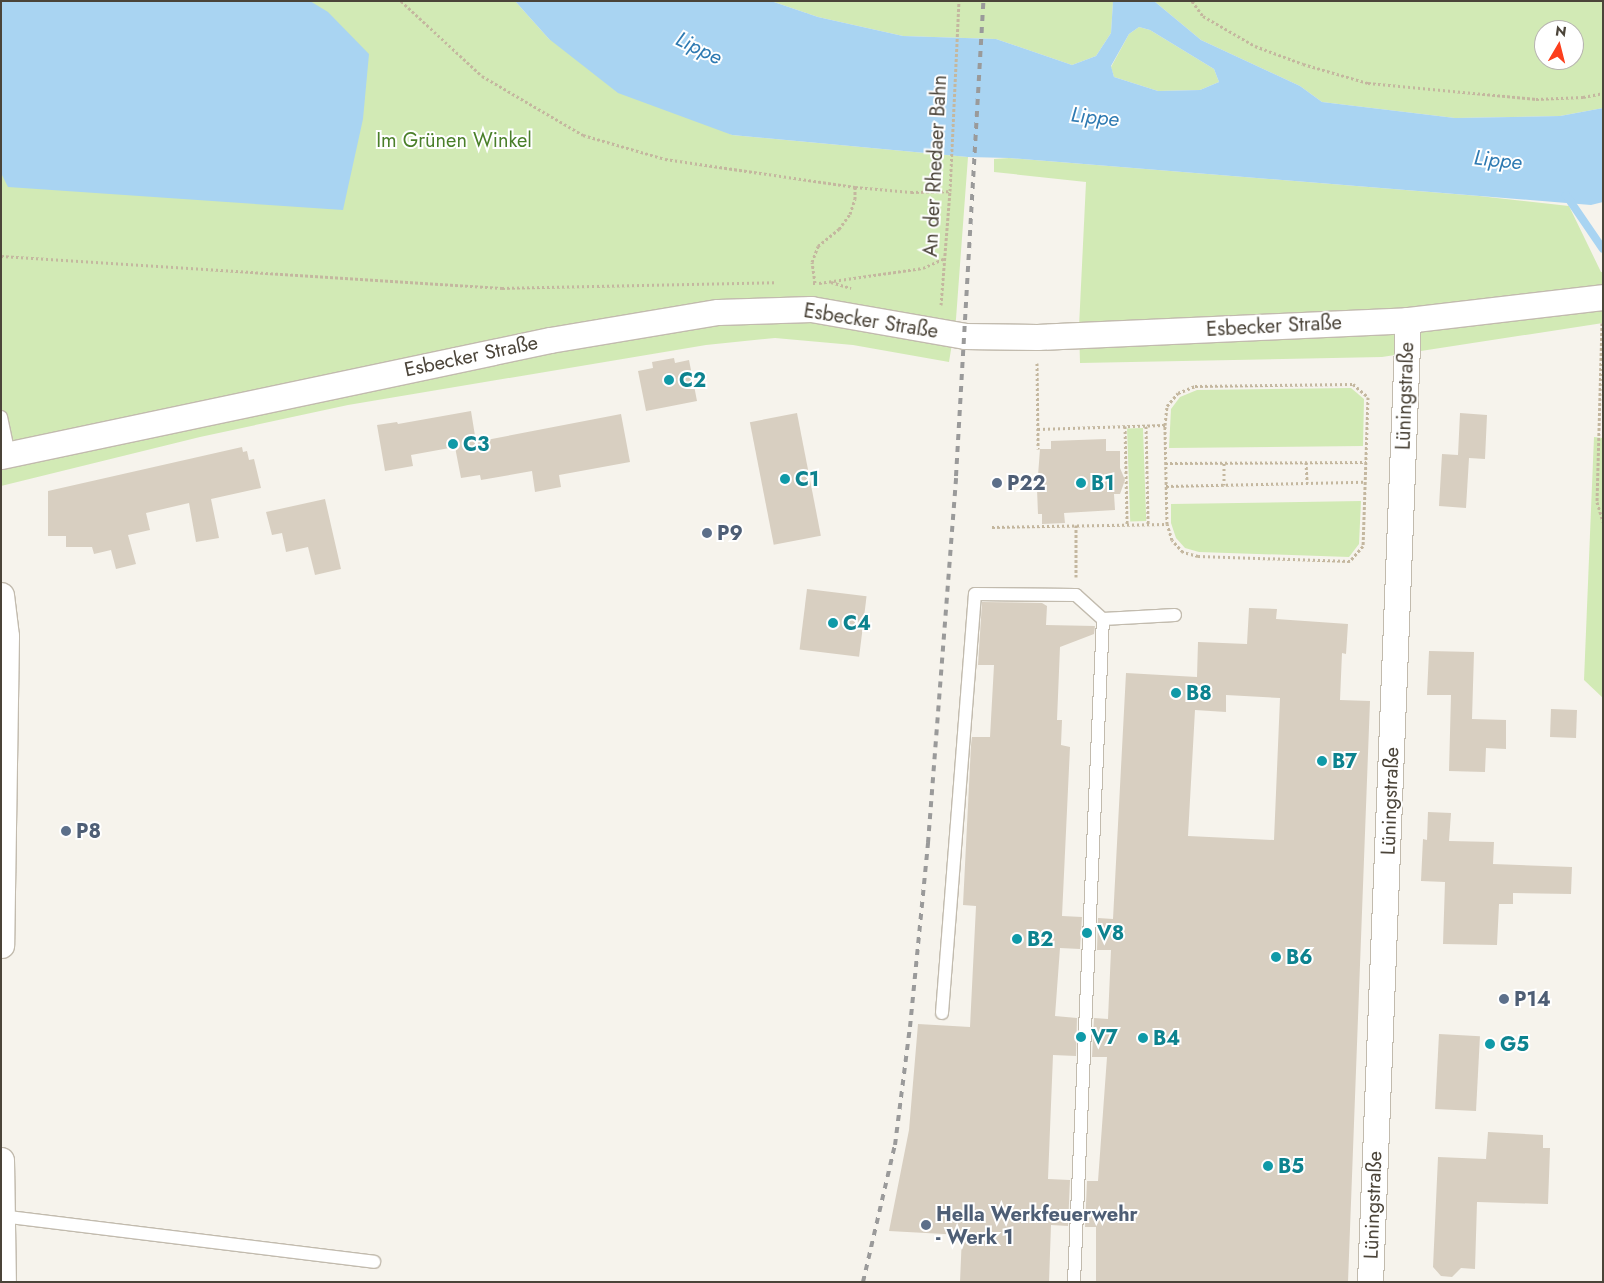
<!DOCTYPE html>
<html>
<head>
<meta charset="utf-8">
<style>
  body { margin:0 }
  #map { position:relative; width:1604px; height:1283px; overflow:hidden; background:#f6f3ec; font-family:Jost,sans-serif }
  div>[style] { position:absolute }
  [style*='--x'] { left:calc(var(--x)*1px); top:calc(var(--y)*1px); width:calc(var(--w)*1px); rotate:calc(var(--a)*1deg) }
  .green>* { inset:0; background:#d2eab5; transform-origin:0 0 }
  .water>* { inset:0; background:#a9d4f2 }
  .stream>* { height:8px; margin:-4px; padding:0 4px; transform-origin:4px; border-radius:4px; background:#a9d4f2 }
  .building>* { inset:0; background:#d8cfc1; transform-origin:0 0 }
  .path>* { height:3px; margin-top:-1.5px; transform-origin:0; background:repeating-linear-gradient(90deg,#c4b79f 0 2.5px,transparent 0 5px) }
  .roads { filter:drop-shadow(1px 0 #c2bbae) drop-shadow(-1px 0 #c2bbae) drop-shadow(0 1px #c2bbae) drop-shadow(0 -1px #c2bbae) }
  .lane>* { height:12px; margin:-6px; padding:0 6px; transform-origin:6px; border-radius:6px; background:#fff }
  .street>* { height:25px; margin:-12.5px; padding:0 12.5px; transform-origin:12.5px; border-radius:12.5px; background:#fff }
  .rail>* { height:4px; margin-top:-2px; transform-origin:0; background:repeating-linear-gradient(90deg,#9a9a9a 0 6px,transparent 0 12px) }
  .dots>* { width:14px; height:14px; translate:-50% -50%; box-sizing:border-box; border:2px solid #fff; border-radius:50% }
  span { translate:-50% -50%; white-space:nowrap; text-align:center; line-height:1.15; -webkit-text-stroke:4px #fff; paint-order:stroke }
  .park-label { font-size:20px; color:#4a7f2a }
  .street-label { font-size:20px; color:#4b4439 }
  .culture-label { font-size:20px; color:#0d838f; font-weight:700 }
  .left { translate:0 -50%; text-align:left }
  .service-label { font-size:20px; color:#4e5e75; font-weight:700 }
  .water-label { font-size:21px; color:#2e7ab2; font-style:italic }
  .frame { position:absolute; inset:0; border:2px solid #4b4439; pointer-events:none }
  .north { position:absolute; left:1534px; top:20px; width:50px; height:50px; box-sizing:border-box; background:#fff; border:1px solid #b7b4b0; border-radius:50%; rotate:8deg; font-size:14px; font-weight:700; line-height:20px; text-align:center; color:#4b4439 }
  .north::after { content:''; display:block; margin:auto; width:18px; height:22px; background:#fc3f1d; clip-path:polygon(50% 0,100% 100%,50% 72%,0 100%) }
</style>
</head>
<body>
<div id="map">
  <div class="green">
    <i style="clip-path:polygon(1px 1px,515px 1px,549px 39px,732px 135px,968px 157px,956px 319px,949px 362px,853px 345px,775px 338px,706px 345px,348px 405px,200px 437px,1px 486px)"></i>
    <i style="clip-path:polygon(771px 1px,1113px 1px,1113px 2px,1111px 33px,1096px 56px,1072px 65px,996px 39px,903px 36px,818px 17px)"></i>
    <i style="clip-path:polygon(evenodd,1154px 1px,1603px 1px,1603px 108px,1560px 116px,1455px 118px,1322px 102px,1300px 86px,1201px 40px,1154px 1px,1544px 30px,1574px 30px,1574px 60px,1544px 60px,1544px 30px)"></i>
    <i style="clip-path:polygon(1139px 27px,1150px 30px,1214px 69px,1219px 82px,1200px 90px,1158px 91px,1114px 77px,1111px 67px,1129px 34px)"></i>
    <i style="clip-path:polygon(1009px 158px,1479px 196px,1569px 206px,1601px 272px,1603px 272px,1603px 323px,1382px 357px,1080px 363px,1079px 327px,1086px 182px,994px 172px,994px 159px)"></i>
    <i style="clip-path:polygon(1351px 388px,1364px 399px,1363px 446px,1169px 448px,1171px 409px,1180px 397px,1197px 390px)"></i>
    <i style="left:1143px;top:428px;width:93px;height:16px;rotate:88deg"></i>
    <i style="clip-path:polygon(1594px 437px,1603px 438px,1603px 698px,1584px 680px)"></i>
    <i style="clip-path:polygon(1361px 501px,1359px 544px,1349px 557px,1199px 552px,1185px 548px,1176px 538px,1171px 523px,1171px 504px)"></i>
  </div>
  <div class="water">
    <i style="clip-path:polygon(1px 1px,310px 1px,328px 12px,369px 54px,363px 119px,343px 210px,8px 187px,1px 173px)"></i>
    <i style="clip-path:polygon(evenodd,515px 1px,771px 1px,818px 17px,903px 36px,996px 39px,1072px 65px,1096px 56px,1111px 33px,1113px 1px,1154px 1px,1201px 40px,1300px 86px,1322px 102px,1455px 118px,1560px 116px,1603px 108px,1603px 202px,1591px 205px,1009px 158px,968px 157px,732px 135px,618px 93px,549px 39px,515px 1px,1139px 27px,1150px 30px,1214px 69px,1219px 82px,1200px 90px,1158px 91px,1114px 77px,1111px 66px,1129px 34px,1139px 27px)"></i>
  </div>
  <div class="stream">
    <i style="--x:1566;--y:195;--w:65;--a:55.6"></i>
  </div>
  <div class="building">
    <i style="clip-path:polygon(674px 358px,675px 363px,689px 360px,697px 401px,646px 411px,638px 371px,653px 368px,652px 362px)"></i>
    <i style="clip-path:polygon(471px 411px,476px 442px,621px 414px,630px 462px,559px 475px,561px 487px,535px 492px,532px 471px,481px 480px,480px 475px,461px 478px,455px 447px,411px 455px,413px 466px,385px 471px,377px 425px,397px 422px,398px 424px)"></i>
    <i style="left:797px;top:413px;width:125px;height:48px;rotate:79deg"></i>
    <i style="clip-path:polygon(1460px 413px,1487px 415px,1485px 459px,1469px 458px,1466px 508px,1439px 506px,1442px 454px,1458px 455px)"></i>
    <i style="clip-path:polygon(1106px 439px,1106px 451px,1120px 451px,1120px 468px,1125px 480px,1120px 494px,1114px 494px,1115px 510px,1064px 513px,1065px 523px,1042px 524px,1042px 514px,1038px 514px,1037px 489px,1040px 449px,1051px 449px,1051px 441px)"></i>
    <i style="clip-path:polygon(242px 447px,243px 452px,247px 451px,249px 460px,254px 459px,261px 488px,211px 499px,219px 538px,196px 542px,189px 503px,146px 513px,150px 530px,128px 535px,136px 564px,116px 569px,111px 550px,94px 554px,92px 547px,66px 547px,66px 536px,48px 536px,48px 491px)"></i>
    <i style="clip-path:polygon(325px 499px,341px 569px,315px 575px,308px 547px,286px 552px,282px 533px,272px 535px,266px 512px)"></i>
    <i style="left:807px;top:589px;width:60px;height:61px;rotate:7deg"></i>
    <i style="clip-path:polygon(982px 602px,1042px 603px,1047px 606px,1046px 625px,1095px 626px,1094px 634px,1060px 647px,1057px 720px,1062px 720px,1061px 745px,1070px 747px,1062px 916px,1082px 917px,1080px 949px,1060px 948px,1055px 1016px,1077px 1018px,1076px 1056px,1053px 1055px,1048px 1179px,1070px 1180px,1068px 1226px,1051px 1225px,1049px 1282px,960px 1282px,962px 1235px,889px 1231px,909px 1130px,918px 1024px,970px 1027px,976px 906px,963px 905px,971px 745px,972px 737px,990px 737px,994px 665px,978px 665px)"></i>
    <i style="clip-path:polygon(evenodd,1249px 608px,1277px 609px,1276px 619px,1348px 624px,1346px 654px,1342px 653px,1340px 700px,1370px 701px,1348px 1282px,1096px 1282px,1096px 1227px,1085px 1227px,1087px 1181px,1098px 1181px,1107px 1057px,1092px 1057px,1094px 1018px,1108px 1019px,1111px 950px,1097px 950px,1098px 918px,1113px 919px,1126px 673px,1197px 677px,1198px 642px,1247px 644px,1249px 608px,1226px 695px,1280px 698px,1274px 840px,1188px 836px,1195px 710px,1226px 712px,1226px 695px)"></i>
    <i style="clip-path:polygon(1429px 651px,1474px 652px,1472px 719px,1506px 720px,1506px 749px,1486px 748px,1485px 772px,1449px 771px,1451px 695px,1427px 695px)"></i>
    <i style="left:1551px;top:709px;width:26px;height:28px;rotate:2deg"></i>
    <i style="clip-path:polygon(1428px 812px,1451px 813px,1449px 841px,1494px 842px,1493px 864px,1572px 867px,1571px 894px,1513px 893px,1513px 904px,1499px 904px,1497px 945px,1443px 944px,1445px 882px,1421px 881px,1423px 839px,1427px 840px)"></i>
    <i style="left:1439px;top:1034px;width:41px;height:75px;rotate:3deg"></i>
    <i style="clip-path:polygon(1488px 1132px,1543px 1135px,1543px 1148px,1550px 1148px,1548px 1204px,1477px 1202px,1475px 1269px,1461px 1268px,1452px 1277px,1441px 1276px,1433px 1267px,1438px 1157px,1486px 1159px)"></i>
  </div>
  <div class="path">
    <i style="--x:401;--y:1;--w:110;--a:42.8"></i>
    <i style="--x:482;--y:76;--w:117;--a:30.3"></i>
    <i style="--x:583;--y:135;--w:85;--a:16.3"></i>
    <i style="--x:665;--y:159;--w:192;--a:8.4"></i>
    <i style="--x:855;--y:187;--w:56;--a:5.1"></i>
    <i style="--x:911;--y:192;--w:39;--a:-1"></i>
    <i style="--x:1192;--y:1;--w:19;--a:54"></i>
    <i style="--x:1203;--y:16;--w:60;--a:30"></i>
    <i style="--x:1255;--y:46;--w:51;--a:20.6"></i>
    <i style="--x:1303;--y:64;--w:68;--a:16.3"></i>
    <i style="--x:1368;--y:83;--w:169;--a:5.4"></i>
    <i style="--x:1536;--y:99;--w:47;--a:-2.4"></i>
    <i style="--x:1583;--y:97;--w:20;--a:-11"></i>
    <i style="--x:1;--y:256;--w:502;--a:3.65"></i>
    <i style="--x:502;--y:288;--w:275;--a:-1.2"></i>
    <i style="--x:831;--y:282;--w:21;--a:17"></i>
    <i style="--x:813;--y:283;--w:2;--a:0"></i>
    <i style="--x:815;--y:283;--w:21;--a:-98"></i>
    <i style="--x:812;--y:262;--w:17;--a:-69"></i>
    <i style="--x:818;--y:246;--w:27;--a:-39"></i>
    <i style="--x:839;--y:229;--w:19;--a:-54"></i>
    <i style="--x:850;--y:214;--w:16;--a:-72"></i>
    <i style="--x:855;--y:199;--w:12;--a:-90"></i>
    <i style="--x:819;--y:283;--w:105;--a:-8.2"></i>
    <i style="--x:923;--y:268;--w:24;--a:-24"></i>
    <i style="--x:941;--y:305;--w:114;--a:-85.5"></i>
    <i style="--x:950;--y:191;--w:190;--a:-87.3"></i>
    <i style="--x:1602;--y:323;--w:179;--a:91.6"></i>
    <i style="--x:1597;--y:502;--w:21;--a:73"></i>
    <i style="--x:1037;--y:363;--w:86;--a:89.3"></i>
    <i style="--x:1165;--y:425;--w:19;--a:-84"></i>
    <i style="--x:1167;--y:406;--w:17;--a:-50"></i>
    <i style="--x:1178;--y:393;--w:18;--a:-22"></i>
    <i style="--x:1195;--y:386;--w:158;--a:-0.7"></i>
    <i style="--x:1353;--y:384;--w:20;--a:41"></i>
    <i style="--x:1368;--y:397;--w:149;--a:91.9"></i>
    <i style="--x:1363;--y:546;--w:20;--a:131"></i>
    <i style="--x:1350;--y:561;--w:152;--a:-178.1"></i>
    <i style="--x:1198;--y:556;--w:16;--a:-165"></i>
    <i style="--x:1183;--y:552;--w:16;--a:-133"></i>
    <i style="--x:1172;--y:540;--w:17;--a:-107"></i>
    <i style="--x:1125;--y:426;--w:98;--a:88.8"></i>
    <i style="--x:1146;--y:426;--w:98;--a:88.8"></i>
    <i style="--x:1306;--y:462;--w:21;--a:87"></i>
    <i style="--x:1165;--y:463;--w:201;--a:-0.3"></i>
    <i style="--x:1224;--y:463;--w:22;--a:90"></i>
    <i style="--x:1166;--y:486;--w:199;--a:-1.2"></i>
    <i style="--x:1076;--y:525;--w:52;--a:90"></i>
    <i style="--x:992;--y:527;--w:175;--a:-1"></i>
    <i style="--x:1167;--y:524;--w:99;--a:-91.2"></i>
    <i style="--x:1165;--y:425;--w:127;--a:178.2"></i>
  </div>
  <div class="roads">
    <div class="lane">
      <i style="--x:1;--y:417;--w:38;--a:78"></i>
      <i style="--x:942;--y:1013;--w:420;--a:-85.5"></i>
      <i style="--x:975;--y:594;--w:101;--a:0.6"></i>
      <i style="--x:1076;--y:595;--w:36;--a:42"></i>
      <i style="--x:1103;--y:619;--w:72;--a:-3.2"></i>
      <i style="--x:1;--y:1216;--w:376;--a:7"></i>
      <i style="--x:1074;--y:1282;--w:664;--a:-87.5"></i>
    </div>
    <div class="street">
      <i style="--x:1;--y:456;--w:561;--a:-11.93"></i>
      <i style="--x:550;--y:340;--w:170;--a:-9.5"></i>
      <i style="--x:718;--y:312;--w:93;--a:-1.8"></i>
      <i style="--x:811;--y:309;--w:156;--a:9.9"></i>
      <i style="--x:965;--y:336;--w:72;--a:0.8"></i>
      <i style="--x:1037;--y:337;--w:371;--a:-2.6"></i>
      <i style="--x:1408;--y:320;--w:196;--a:-6.7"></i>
      <i style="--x:1;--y:595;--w:41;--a:83"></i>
      <i style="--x:6;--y:636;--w:309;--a:90.9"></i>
      <i style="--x:1;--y:1160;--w:122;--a:89.1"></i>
      <i style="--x:1370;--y:1282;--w:963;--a:-87.74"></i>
    </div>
  </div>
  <div class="rail">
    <i style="--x:863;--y:1282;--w:141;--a:-76.9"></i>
    <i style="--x:895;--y:1145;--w:119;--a:-82.8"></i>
    <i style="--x:910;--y:1027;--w:185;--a:-84.4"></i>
    <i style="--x:928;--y:843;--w:368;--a:-85.6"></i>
    <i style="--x:956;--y:476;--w:476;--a:-86.7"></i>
  </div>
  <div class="dots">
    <i style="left:669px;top:380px;background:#0f9aa8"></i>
    <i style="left:453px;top:444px;background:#0f9aa8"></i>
    <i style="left:785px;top:479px;background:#0f9aa8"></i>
    <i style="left:997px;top:483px;background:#5c6f8a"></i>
    <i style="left:1081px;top:483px;background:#0f9aa8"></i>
    <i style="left:707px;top:533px;background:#5c6f8a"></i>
    <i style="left:833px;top:623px;background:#0f9aa8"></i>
    <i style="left:1176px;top:693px;background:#0f9aa8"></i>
    <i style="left:1322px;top:761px;background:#0f9aa8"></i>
    <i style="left:66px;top:831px;background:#5c6f8a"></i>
    <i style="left:1087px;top:933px;background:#0f9aa8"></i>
    <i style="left:1017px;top:939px;background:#0f9aa8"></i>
    <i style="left:1276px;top:957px;background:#0f9aa8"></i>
    <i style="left:1504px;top:999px;background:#5c6f8a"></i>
    <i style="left:1081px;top:1037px;background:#0f9aa8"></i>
    <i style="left:1143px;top:1038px;background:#0f9aa8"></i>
    <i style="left:1490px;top:1044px;background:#0f9aa8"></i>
    <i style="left:1268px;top:1166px;background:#0f9aa8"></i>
    <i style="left:926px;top:1225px;background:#5c6f8a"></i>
  </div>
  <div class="park-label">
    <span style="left:454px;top:140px">Im Grünen Winkel</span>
  </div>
  <div class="street-label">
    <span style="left:935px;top:166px;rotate:-87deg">An der Rhedaer Bahn</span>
    <span style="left:871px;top:321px;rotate:9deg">Esbecker Straße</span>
    <span style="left:1274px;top:326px;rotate:-3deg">Esbecker Straße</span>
    <span style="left:471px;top:356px;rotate:-12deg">Esbecker Straße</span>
    <span style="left:1405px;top:396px;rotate:-88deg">Lüningstraße</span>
    <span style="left:1390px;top:801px;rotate:-88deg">Lüningstraße</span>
    <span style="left:1373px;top:1205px;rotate:-88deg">Lüningstraße</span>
  </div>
  <div class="culture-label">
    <span class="left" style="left:679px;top:380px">C2</span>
    <span class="left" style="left:463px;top:444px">C3</span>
    <span class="left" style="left:795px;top:479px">C1</span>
    <span class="left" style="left:1091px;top:483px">B1</span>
    <span class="left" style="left:843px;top:623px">C4</span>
    <span class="left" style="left:1186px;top:693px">B8</span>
    <span class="left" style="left:1332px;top:761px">B7</span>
    <span class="left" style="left:1097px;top:933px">V8</span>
    <span class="left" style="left:1027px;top:939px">B2</span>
    <span class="left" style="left:1286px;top:957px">B6</span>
    <span class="left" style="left:1091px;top:1037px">V7</span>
    <span class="left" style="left:1153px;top:1038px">B4</span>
    <span class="left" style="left:1500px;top:1044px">G5</span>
    <span class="left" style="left:1278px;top:1166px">B5</span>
  </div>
  <div class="service-label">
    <span class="left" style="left:1007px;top:483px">P22</span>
    <span class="left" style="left:717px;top:533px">P9</span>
    <span class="left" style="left:76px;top:831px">P8</span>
    <span class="left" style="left:1514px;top:999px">P14</span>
    <span class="left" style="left:936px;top:1226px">Hella Werkfeuerwehr<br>- Werk 1</span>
  </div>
  <div class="water-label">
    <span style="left:699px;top:48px;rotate:26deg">Lippe</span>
    <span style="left:1095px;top:117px;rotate:6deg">Lippe</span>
    <span style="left:1498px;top:160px;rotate:6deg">Lippe</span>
  </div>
  <div class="frame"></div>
  <div class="north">N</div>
</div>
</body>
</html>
